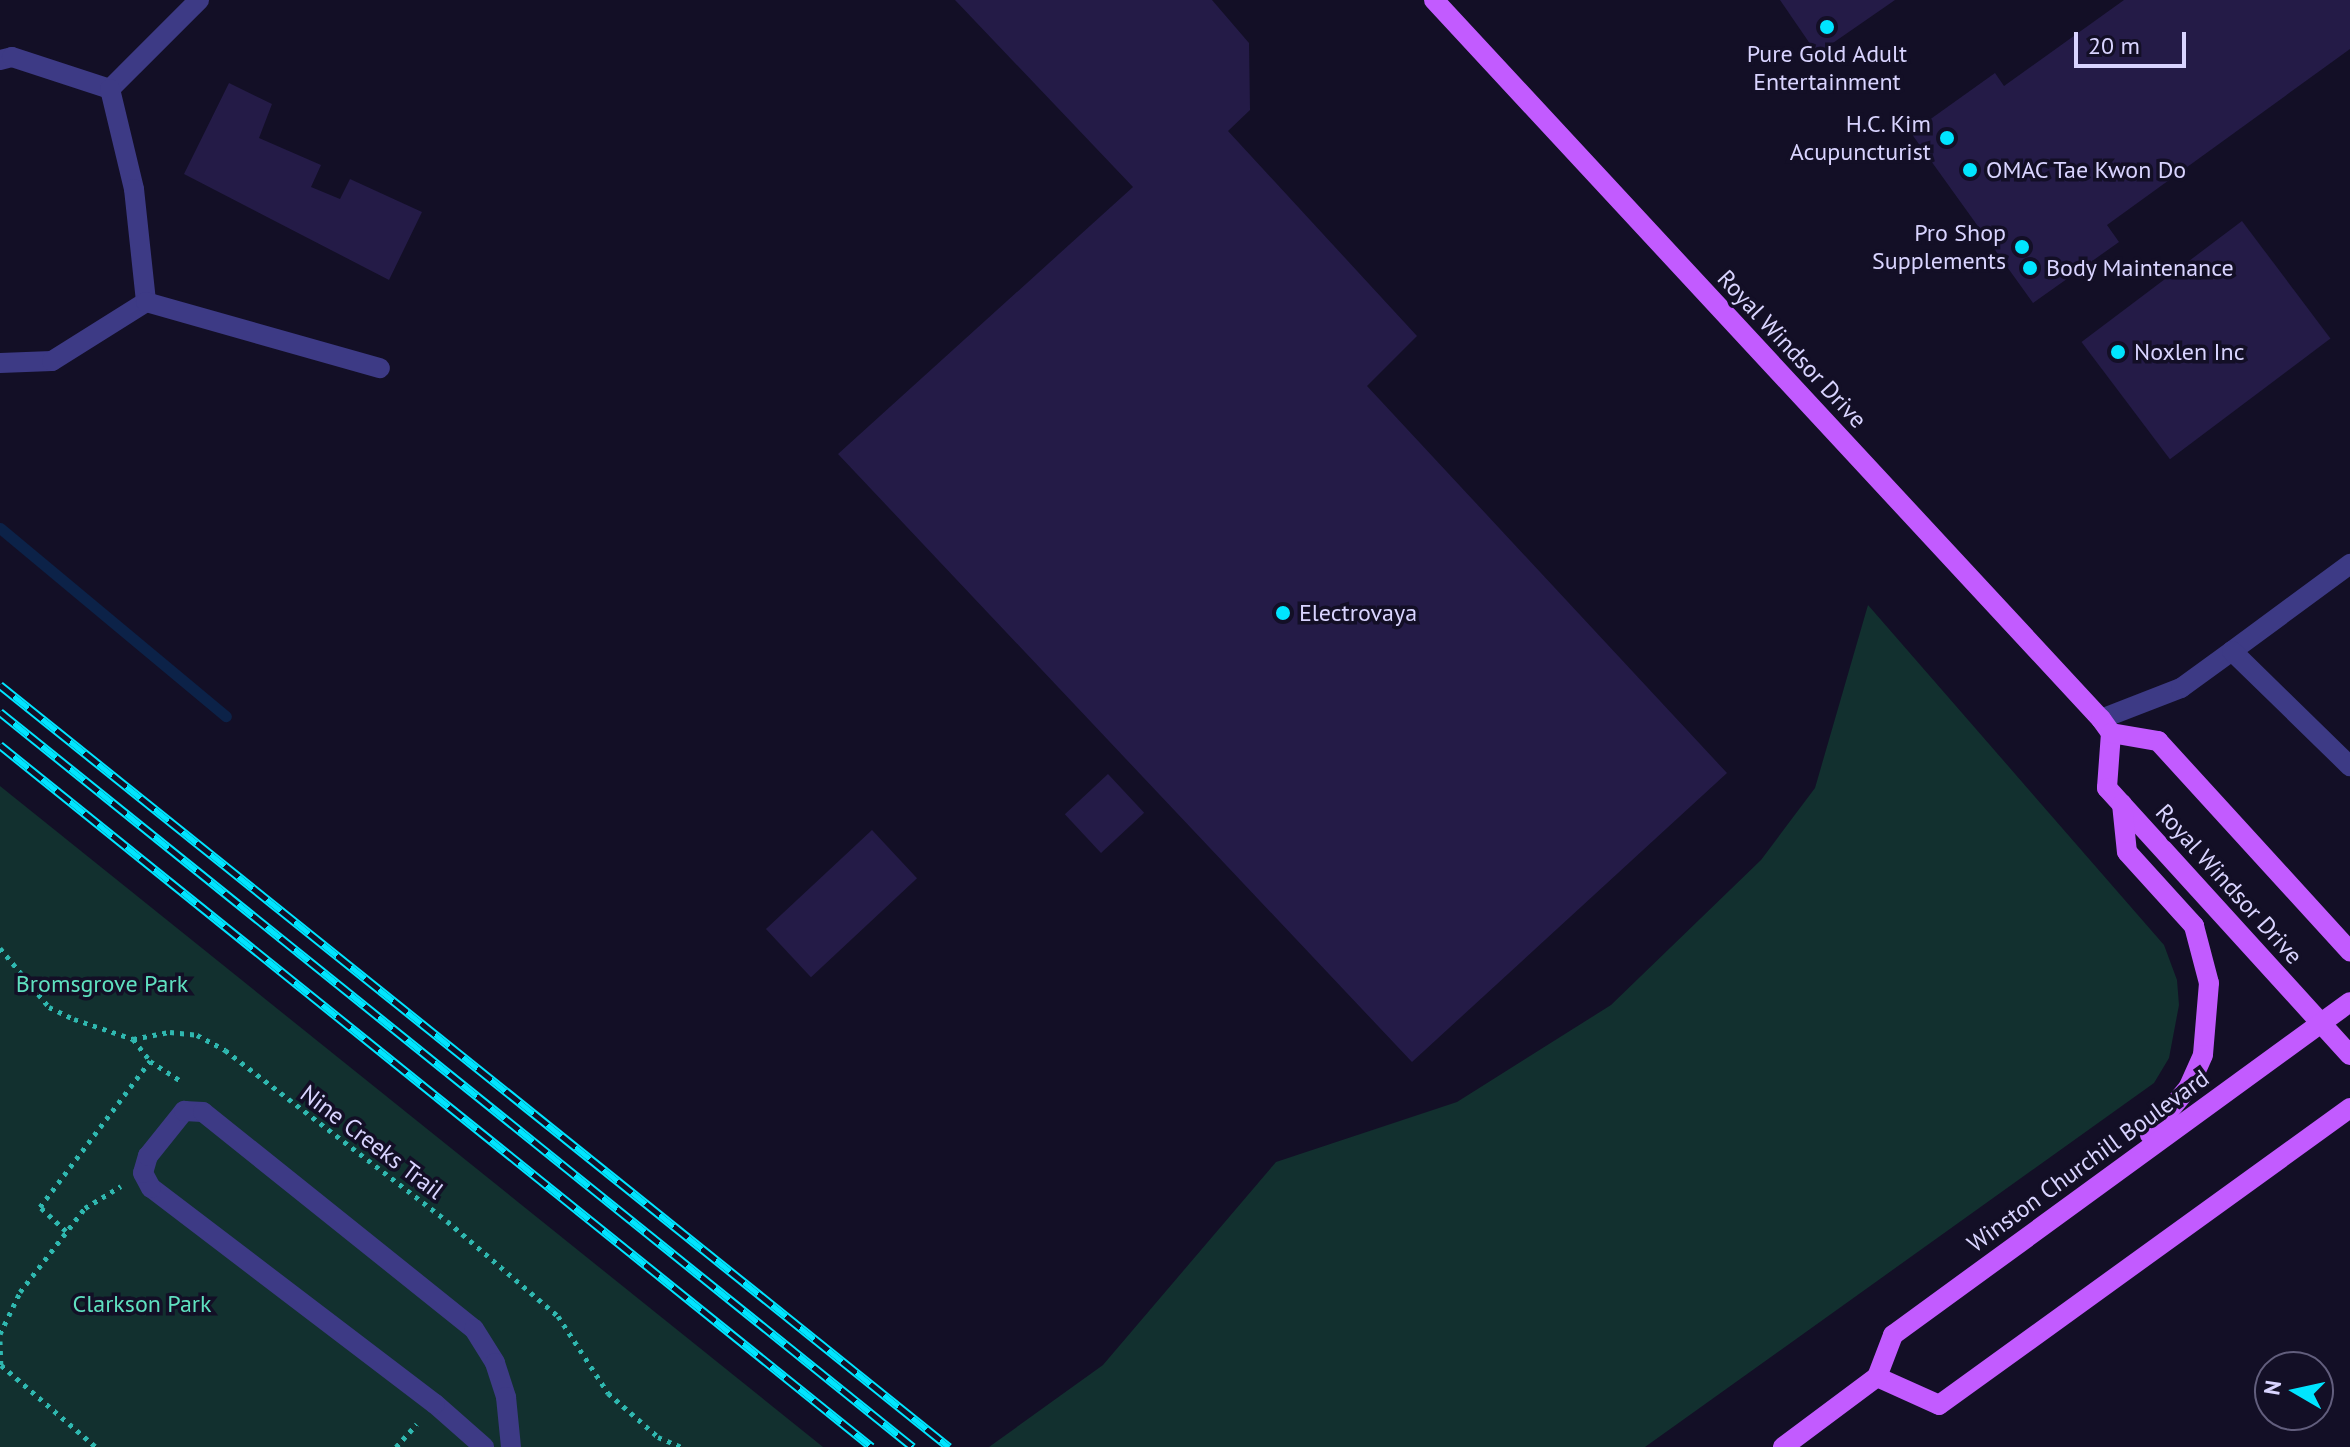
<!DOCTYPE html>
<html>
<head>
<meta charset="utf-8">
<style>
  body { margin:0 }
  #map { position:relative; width:2350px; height:1447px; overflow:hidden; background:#130f26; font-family:"PT Sans",sans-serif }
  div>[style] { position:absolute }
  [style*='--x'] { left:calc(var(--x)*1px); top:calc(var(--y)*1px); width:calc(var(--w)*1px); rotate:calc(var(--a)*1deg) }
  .green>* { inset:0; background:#12302f }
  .stream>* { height:11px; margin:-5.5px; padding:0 5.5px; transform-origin:5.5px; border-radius:5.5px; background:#0c2248 }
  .building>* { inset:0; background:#241b47; transform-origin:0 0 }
  .path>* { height:5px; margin-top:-2.5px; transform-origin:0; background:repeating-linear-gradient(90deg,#2fb8b0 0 4px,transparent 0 10px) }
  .minor>* { height:20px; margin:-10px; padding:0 10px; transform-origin:10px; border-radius:10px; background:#3d3a85 }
  .major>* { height:20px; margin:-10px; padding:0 10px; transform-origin:10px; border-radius:10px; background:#c25bff }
  .rail>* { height:9px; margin-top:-4.5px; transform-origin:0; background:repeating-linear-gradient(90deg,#130f26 0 18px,#00e5ff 0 36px); box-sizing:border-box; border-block:2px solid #00e5ff }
  .dots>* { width:22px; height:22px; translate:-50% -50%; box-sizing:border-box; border:4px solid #130f26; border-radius:50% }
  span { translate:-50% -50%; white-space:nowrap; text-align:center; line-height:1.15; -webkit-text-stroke:7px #130f26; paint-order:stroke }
  .poi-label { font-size:24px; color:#d9d4ff }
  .right { translate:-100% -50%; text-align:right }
  .left { translate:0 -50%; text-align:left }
  .street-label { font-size:24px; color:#d9d4ff }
  .park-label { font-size:24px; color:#5fe0c0 }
  .north { position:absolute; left:2254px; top:1351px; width:80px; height:80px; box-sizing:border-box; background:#130f26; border:2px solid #625e7d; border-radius:50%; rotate:279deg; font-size:22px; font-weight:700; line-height:32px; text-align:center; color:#d9d4ff }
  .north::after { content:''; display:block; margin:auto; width:28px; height:36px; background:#00e5ff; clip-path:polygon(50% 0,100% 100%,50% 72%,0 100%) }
  .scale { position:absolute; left:2074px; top:32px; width:112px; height:36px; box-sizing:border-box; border:4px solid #d9d4ff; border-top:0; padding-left:10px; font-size:24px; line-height:28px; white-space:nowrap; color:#d9d4ff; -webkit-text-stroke:6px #130f26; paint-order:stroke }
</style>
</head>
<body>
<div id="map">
  <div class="green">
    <i style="clip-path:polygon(1868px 605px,2164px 945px,2177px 980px,2179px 1005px,2169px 1058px,2154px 1083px,1645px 1447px,989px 1447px,1103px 1365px,1276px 1162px,1457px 1102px,1611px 1005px,1761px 860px,1815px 788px)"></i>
    <i style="clip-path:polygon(0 786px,823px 1447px,0 1447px)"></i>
  </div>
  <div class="stream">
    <i style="--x:0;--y:528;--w:294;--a:39.8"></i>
  </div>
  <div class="building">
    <i style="clip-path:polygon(955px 0,1212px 0,1249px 43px,1250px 110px,1228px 131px,1417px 336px,1367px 386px,1727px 773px,1412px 1062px,838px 454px,1133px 187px)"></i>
    <i style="clip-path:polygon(1780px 0,1895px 0,1817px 54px)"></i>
    <i style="clip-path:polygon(2124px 0,2350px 0,2350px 49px,2107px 225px,2119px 242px,2033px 303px,1911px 133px,1995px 73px,2004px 86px)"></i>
    <i style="clip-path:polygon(229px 83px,272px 104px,259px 138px,321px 165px,311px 187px,340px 199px,350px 179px,422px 212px,389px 280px,184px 174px)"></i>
    <i style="left:2242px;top:221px;width:147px;height:201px;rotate:53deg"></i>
    <i style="left:1108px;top:774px;width:53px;height:59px;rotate:47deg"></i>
    <i style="left:872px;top:830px;width:66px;height:145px;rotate:47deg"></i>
  </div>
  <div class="path">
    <i style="--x:0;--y:948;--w:77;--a:50.3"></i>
    <i style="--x:49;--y:1007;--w:28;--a:26"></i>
    <i style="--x:74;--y:1019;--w:62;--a:18.7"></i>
    <i style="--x:133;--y:1039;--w:38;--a:-11"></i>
    <i style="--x:170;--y:1032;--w:27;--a:6"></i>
    <i style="--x:197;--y:1035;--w:32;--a:28"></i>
    <i style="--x:225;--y:1050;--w:280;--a:37.6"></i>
    <i style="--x:447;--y:1221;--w:146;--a:40.6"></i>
    <i style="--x:558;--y:1316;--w:92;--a:57"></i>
    <i style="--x:608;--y:1393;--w:67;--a:41.3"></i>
    <i style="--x:658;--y:1437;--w:25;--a:23"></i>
    <i style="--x:133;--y:1039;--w:28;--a:52"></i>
    <i style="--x:150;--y:1061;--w:38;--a:33"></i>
    <i style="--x:66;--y:1231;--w:35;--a:-137"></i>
    <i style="--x:40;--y:1207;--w:183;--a:-53"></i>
    <i style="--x:0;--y:1334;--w:47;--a:-64.5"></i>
    <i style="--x:20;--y:1292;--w:106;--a:-52.3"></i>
    <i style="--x:85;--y:1208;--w:42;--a:-31.4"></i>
    <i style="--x:0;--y:1341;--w:24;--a:88"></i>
    <i style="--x:1;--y:1365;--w:125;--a:40.8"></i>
    <i style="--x:396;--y:1447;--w:31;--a:-48"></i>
  </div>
  <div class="minor">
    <i style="--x:0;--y:60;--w:12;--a:-14"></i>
    <i style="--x:12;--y:57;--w:103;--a:18.1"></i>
    <i style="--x:110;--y:89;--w:126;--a:-45"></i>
    <i style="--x:110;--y:89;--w:103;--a:76.5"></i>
    <i style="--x:134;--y:189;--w:114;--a:83.9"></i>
    <i style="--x:0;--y:363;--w:52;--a:-2.2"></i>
    <i style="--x:52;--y:361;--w:111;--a:-32.1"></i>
    <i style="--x:146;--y:302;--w:243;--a:15.8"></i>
    <i style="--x:2232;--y:651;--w:147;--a:-36.4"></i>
    <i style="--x:2101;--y:719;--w:86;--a:-21.2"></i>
    <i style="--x:2181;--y:688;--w:63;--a:-36"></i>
    <i style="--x:2232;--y:651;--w:165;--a:44.3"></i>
    <i style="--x:484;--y:1447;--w:65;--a:-138.7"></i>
    <i style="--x:435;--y:1404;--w:357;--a:-142.7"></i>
    <i style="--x:151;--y:1188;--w:17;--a:-118"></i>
    <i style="--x:143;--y:1173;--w:18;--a:-74"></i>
    <i style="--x:148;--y:1156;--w:58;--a:-51.3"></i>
    <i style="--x:184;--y:1111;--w:19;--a:3"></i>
    <i style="--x:203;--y:1112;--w:347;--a:38.7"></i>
    <i style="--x:474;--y:1329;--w:40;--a:58"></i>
    <i style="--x:495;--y:1363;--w:36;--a:72"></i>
    <i style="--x:506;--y:1397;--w:50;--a:84.3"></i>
  </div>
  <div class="major">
    <i style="--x:1434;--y:0;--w:981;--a:47.15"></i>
    <i style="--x:2101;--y:719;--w:17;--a:54"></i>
    <i style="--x:2111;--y:733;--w:55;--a:94.2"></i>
    <i style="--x:2107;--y:788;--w:361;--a:47.7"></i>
    <i style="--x:2111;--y:733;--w:48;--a:9.7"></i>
    <i style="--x:2158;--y:741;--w:285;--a:47.6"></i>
    <i style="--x:2122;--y:804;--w:48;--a:84.1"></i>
    <i style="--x:2127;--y:852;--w:100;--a:47.8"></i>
    <i style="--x:2194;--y:926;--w:59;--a:75.3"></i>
    <i style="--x:2209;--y:983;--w:72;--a:94.8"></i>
    <i style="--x:2203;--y:1055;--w:36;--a:114"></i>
    <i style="--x:2188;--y:1088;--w:60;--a:129.6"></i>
    <i style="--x:1877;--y:1377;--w:68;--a:24.3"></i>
    <i style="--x:1939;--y:1405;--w:507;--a:-35.85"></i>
    <i style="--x:1783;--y:1447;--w:117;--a:-36.7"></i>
    <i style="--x:1877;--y:1377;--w:45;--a:-69.1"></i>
    <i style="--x:1893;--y:1335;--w:565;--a:-36.08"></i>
  </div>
  <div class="rail">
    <i style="--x:0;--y:685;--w:1217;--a:38.76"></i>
    <i style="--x:0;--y:712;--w:1172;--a:38.84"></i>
    <i style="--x:0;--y:745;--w:1119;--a:38.84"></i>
  </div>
  <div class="dots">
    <i style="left:1827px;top:27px;background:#00e5ff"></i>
    <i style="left:1947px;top:138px;background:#00e5ff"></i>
    <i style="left:1970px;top:170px;background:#00e5ff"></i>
    <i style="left:2022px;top:247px;background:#00e5ff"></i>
    <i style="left:2030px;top:268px;background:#00e5ff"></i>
    <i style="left:2118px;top:352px;background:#00e5ff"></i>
    <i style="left:1283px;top:613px;background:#00e5ff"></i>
  </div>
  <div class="poi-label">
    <span style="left:1827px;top:68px">Pure Gold Adult<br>Entertainment</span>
    <span class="right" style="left:1931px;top:138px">H.C. Kim<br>Acupuncturist</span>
    <span class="left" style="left:1986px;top:170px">OMAC Tae Kwon Do</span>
    <span class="right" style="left:2006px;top:247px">Pro Shop<br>Supplements</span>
    <span class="left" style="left:2046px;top:268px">Body Maintenance</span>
    <span class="left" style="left:2134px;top:352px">Noxlen Inc</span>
    <span class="left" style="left:1299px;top:613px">Electrovaya</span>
  </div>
  <div class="street-label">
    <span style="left:1792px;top:349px;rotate:47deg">Royal Windsor Drive</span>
    <span style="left:2229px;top:884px;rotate:48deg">Royal Windsor Drive</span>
    <span style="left:372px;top:1142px;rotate:37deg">Nine Creeks Trail</span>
    <span style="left:2088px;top:1161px;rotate:-36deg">Winston Churchill Boulevard</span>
  </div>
  <div class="park-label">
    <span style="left:102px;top:984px">Bromsgrove Park</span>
    <span style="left:142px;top:1304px">Clarkson Park</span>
  </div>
  <div class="north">N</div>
  <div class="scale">20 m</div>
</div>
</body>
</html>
